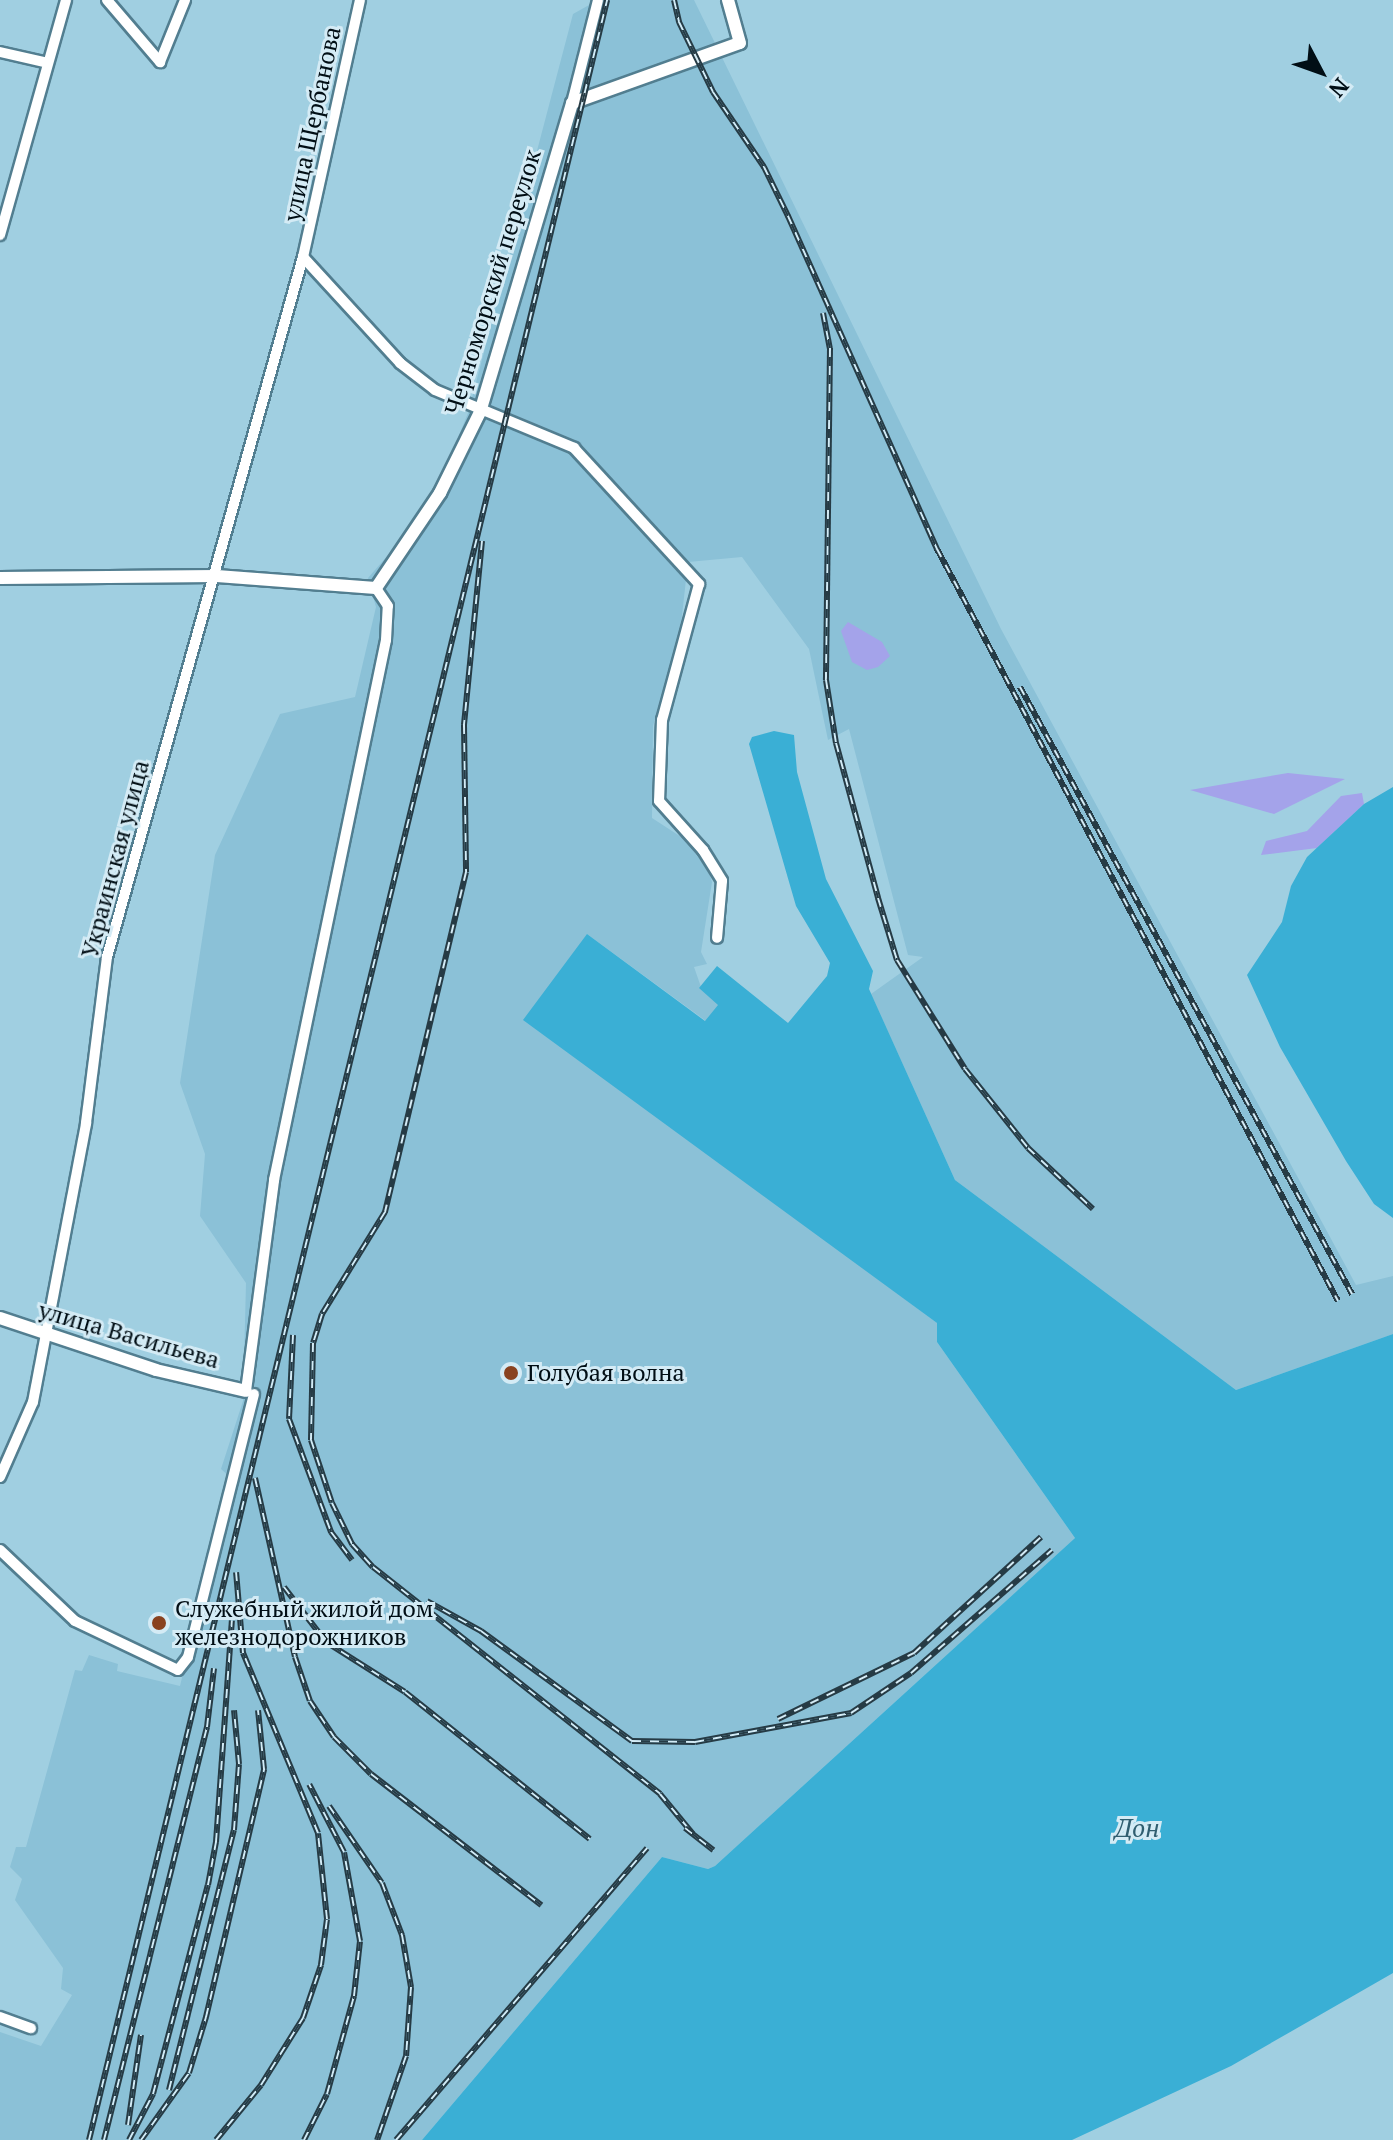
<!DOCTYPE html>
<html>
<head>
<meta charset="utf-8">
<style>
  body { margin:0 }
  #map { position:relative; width:1393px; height:2140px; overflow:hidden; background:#a0cfe1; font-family:"PT Serif",serif }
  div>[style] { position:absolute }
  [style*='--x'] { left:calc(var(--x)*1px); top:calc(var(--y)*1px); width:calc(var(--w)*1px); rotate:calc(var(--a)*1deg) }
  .built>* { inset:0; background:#8bc1d7 }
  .green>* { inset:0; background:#a4a3ea }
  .water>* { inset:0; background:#3aafd5 }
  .roads { filter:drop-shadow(2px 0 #527e90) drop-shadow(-2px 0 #527e90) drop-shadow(0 2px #527e90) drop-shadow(0 -2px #527e90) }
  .minor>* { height:10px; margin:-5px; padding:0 5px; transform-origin:5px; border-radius:5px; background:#fff }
  .tertiary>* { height:12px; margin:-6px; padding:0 6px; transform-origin:6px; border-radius:6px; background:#fff }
  .rail>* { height:6px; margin-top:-3px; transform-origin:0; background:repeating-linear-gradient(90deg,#d4ebf5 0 9px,#263b45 0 18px); box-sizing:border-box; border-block:2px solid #263b45 }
  .dots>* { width:22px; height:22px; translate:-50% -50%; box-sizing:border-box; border:4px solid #d4ebf5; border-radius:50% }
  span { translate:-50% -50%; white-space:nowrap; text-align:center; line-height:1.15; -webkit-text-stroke:6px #d4ebf5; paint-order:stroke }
  .street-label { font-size:24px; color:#010e15 }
  .poi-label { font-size:24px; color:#010e15 }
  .left { translate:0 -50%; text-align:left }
  .water-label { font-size:26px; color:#305e70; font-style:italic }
  .north { position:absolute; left:1281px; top:32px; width:80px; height:80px; -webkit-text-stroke:6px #d4ebf5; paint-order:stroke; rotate:131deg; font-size:22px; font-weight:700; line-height:32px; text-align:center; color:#010e15 }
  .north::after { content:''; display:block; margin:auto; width:28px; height:36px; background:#010e15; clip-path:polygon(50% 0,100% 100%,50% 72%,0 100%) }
</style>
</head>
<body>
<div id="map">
  <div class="built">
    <i style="clip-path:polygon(598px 0,694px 0,1001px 629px,1356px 1285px,1393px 1276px,1393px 1334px,1236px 1390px,955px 1180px,871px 994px,923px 957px,908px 955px,849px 729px,828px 740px,809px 649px,742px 557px,688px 562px,681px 624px,653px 726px,652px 818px,692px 844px,707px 865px,712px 882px,701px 952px,707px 964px,694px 967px,701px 987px,719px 1005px,706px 1021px,587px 934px,788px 1212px,937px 1323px,937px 1342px,1075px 1538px,715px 1866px,708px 1869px,662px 1857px,422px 2140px,0 2140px,0 2032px,41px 2046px,72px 1995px,61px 1989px,63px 1968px,15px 1900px,22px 1879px,10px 1867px,16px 1847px,26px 1847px,75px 1670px,82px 1671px,89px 1655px,118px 1664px,117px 1671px,180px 1686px,230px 1477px,221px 1469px,243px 1401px,246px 1283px,200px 1216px,205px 1154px,180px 1083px,215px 855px,280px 714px,355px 697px,376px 607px,368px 578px,430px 507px,468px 413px,573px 14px)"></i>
  </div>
  <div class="green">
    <i style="clip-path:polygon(848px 622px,882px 642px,890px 656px,878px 667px,867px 670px,852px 662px,841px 631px)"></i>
    <i style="clip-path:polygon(1288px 773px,1345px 779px,1274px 814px,1190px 790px)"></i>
    <i style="clip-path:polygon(1362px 793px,1364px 804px,1317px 848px,1261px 855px,1266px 841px,1307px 831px,1341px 796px)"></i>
  </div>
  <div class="water">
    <i style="clip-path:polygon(774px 731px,794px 735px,797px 772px,826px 879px,873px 971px,869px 989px,955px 1180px,1236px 1390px,1393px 1334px,1393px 1973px,1231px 2066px,1072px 2140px,422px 2140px,662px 1857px,708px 1869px,715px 1866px,1075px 1538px,937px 1342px,937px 1323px,523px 1020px,587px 934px,705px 1021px,718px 1005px,699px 988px,717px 966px,788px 1023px,827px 976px,830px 963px,796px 906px,749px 744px,752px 737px)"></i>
    <i style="clip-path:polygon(1393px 787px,1393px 1218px,1374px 1204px,1346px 1161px,1280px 1047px,1247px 975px,1282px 922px,1291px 886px,1307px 857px,1364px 804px)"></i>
  </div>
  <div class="roads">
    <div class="minor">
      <i style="--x:107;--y:0;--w:82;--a:49.5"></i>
      <i style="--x:160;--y:62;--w:67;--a:-68"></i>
      <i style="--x:0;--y:52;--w:49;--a:12.9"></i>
      <i style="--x:572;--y:103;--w:106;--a:-75.8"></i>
      <i style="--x:0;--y:235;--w:244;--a:-74.3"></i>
      <i style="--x:303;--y:257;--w:144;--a:47.5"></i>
      <i style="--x:400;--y:363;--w:44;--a:37.6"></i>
      <i style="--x:435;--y:390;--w:151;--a:22.6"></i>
      <i style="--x:574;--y:448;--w:185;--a:47.4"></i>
      <i style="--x:699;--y:584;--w:141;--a:105.2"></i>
      <i style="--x:662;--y:720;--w:81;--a:92.1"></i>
      <i style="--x:659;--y:801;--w:66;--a:48.1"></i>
      <i style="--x:703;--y:850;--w:36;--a:58"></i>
      <i style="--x:722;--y:881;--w:57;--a:95"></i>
      <i style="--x:246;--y:1391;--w:213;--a:-82.4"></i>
      <i style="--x:274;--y:1180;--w:551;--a:-78.28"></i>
      <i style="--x:386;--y:640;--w:34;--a:-87"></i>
      <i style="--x:388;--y:606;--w:22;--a:-124"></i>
      <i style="--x:0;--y:1477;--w:82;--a:-66.3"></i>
      <i style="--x:33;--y:1402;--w:284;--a:-79.2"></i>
      <i style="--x:86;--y:1123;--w:167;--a:-82.8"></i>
      <i style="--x:107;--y:957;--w:727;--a:-74.36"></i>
      <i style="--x:303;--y:257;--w:263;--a:-77.5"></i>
      <i style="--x:0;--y:1550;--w:103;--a:43.4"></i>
      <i style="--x:75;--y:1621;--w:114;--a:25.4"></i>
      <i style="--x:178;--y:1670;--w:16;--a:-52"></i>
      <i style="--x:188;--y:1657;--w:271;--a:-75.9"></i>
      <i style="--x:0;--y:2017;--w:33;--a:20"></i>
    </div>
    <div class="tertiary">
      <i style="--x:0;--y:578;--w:217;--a:-0.5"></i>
      <i style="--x:217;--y:576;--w:159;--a:4.3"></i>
      <i style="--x:376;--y:588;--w:115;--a:-56"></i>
      <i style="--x:440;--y:493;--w:90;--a:-63.7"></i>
      <i style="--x:480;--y:412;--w:322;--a:-73.4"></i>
      <i style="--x:572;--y:103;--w:178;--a:-19.7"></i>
      <i style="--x:740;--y:43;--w:45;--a:-105.6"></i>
      <i style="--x:0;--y:1318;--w:164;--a:18.4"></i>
      <i style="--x:156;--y:1370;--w:92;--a:13.1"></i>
    </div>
  </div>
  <div class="rail">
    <i style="--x:674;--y:0;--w:23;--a:77"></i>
    <i style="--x:679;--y:22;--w:78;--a:64.1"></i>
    <i style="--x:713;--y:92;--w:91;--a:55.8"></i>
    <i style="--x:764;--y:167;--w:55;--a:63.9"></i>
    <i style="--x:788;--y:216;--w:365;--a:65.9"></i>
    <i style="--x:937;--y:549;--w:852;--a:61.93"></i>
    <i style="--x:823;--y:313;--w:36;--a:79"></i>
    <i style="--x:830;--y:348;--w:332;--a:90.7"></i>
    <i style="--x:826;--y:680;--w:64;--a:81"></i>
    <i style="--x:836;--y:743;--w:161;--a:74.8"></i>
    <i style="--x:878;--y:898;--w:65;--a:73"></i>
    <i style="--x:897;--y:960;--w:128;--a:58"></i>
    <i style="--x:965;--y:1069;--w:101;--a:51.4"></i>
    <i style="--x:1028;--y:1148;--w:89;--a:43.2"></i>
    <i style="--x:482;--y:541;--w:185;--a:95.6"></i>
    <i style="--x:464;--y:725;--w:147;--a:89.2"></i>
    <i style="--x:466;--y:872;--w:350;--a:103.4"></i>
    <i style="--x:385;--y:1212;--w:120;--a:121.7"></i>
    <i style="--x:322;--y:1314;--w:30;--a:107"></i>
    <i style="--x:313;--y:1343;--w:97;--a:91.2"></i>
    <i style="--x:311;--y:1440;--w:66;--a:71.6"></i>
    <i style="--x:332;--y:1503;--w:46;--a:64"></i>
    <i style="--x:352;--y:1544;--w:31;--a:48"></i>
    <i style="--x:373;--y:1567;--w:366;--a:38.3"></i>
    <i style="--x:660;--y:1794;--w:52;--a:50.5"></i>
    <i style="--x:1020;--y:687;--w:692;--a:61.32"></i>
    <i style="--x:293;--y:1335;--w:84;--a:92.7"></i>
    <i style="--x:289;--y:1419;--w:121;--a:69.6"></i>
    <i style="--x:331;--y:1532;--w:35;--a:53"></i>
    <i style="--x:255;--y:1478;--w:183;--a:77.4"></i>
    <i style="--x:295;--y:1657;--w:46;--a:71.2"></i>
    <i style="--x:310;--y:1701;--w:43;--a:56.3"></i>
    <i style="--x:334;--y:1737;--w:52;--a:45"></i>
    <i style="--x:371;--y:1774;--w:215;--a:37.6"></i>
    <i style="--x:284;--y:1587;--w:69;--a:52.6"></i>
    <i style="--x:326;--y:1642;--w:93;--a:32.3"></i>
    <i style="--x:405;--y:1692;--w:236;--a:38.5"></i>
    <i style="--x:427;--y:1601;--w:62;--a:29.1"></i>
    <i style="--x:481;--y:1631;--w:187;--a:36.1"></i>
    <i style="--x:632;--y:1741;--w:63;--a:0.9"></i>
    <i style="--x:695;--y:1742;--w:159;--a:-10.5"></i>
    <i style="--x:851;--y:1713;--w:72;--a:-33.7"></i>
    <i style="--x:911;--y:1673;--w:187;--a:-41.1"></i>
    <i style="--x:778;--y:1719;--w:151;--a:-25.9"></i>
    <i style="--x:914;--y:1653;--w:172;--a:-42.4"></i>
    <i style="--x:329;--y:1806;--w:93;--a:55.5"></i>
    <i style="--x:382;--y:1883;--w:56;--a:69"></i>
    <i style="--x:402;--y:1935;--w:53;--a:80.2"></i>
    <i style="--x:411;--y:1987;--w:69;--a:94.1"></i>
    <i style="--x:406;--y:2056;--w:89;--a:109"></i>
    <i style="--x:685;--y:1828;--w:36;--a:38"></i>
    <i style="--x:169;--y:2090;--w:268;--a:-76"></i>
    <i style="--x:234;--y:1830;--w:66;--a:-85.7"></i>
    <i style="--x:239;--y:1764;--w:54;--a:-95.3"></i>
    <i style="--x:128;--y:2125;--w:91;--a:-81.8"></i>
    <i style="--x:89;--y:2140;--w:2202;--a:-76.39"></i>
    <i style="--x:104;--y:2140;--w:426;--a:-76"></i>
    <i style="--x:207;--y:1727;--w:59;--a:-83.2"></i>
    <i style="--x:129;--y:2140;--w:52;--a:-62.4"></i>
    <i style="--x:153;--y:2094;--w:216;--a:-75.3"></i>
    <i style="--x:208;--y:1885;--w:44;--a:-79.5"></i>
    <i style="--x:216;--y:1842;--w:222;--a:-85.9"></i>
    <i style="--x:141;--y:2140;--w:82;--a:-54.4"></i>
    <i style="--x:189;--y:2073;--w:59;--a:-73.1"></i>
    <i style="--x:206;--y:2017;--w:255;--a:-76.8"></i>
    <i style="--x:264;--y:1769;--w:59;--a:-95.8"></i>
    <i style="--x:216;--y:2140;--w:71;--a:-50.7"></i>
    <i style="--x:261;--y:2085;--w:79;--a:-57.9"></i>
    <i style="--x:303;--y:2018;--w:56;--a:-71.2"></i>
    <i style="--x:321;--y:1965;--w:46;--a:-82.6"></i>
    <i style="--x:327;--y:1919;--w:86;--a:-96"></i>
    <i style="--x:318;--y:1833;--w:195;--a:-112.6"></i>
    <i style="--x:243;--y:1653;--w:81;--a:-94.9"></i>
    <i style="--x:304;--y:2140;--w:51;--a:-63.4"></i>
    <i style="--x:327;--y:2094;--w:102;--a:-74.6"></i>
    <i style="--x:354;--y:1996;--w:55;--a:-83.8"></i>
    <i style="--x:360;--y:1941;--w:90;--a:-100.2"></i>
    <i style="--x:344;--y:1852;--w:76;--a:-117.2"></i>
    <i style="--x:396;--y:2140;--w:385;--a:-49.3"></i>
  </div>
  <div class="dots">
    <i style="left:511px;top:1373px;background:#89421f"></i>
    <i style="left:159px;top:1623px;background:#89421f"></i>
  </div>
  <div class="street-label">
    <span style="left:312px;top:124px;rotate:-78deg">улица Щербанова</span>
    <span style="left:493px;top:282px;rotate:-73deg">Черноморский переулок</span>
    <span style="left:115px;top:859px;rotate:-75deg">Украинская улица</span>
    <span style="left:129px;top:1335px;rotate:16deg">улица Васильева</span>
  </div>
  <div class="poi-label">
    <span class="left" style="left:527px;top:1373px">Голубая волна</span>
    <span class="left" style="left:175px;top:1623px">Служебный жилой дом<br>железнодорожников</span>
  </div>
  <div class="water-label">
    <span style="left:1137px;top:1828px">Дон</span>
  </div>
  <div class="north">N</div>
</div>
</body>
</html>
